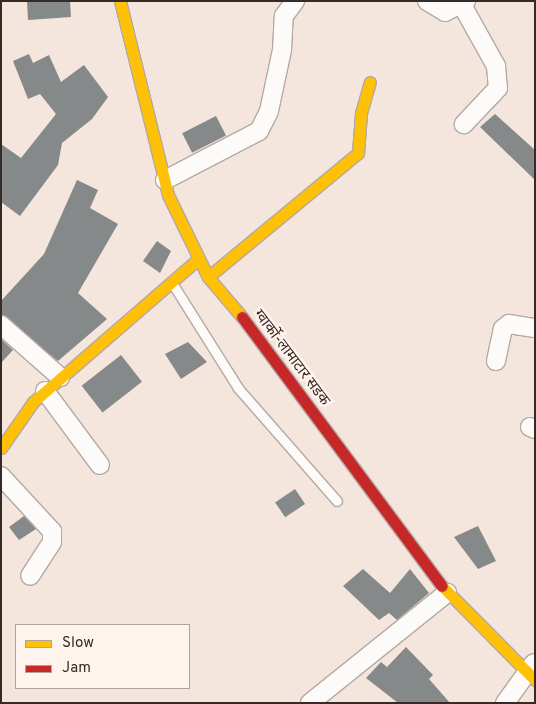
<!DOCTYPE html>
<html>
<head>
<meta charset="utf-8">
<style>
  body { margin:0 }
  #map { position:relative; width:536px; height:704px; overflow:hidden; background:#f4e5dd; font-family:Overpass,"Noto Sans Devanagari",sans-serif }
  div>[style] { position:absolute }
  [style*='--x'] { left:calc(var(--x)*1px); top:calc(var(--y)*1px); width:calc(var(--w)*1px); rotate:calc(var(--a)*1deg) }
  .building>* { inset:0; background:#85898a; transform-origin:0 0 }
  .roads { filter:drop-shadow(1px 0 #b5a9a3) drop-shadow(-1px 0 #b5a9a3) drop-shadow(0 1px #b5a9a3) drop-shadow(0 -1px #b5a9a3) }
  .lane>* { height:9px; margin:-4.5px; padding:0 4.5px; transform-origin:4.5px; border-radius:4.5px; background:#fdfbfa }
  .street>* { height:18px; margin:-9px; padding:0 9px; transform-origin:9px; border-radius:9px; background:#fdfbfa }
  .slow>* { height:11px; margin:-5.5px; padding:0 5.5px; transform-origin:5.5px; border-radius:5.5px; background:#ffc107 }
  .jam>* { height:11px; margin:-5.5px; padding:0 5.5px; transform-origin:5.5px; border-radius:5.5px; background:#c62828 }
  span { translate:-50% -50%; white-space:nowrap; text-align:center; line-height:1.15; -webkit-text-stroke:5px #fef3ed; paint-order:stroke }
  .street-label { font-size:15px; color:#352a25 }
  .frame { position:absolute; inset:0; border:2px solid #352a25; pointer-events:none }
  .legend { position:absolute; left:15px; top:624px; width:175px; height:65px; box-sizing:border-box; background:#fef3ed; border:1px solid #aea39d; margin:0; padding:6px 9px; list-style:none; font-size:15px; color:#352a25 }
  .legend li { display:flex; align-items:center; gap:10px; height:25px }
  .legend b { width:25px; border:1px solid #aea39d }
</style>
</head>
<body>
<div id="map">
  <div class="building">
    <i style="clip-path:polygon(27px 1px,70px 1px,71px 17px,28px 20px)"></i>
    <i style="clip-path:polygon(29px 54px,33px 63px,49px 55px,61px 82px,84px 65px,108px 97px,92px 119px,62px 143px,58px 165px,20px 216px,1px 202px,1px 144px,21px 158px,56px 114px,40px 94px,28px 99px,13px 61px)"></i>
    <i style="clip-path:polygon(495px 114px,535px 150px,535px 180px,480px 127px)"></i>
    <i style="left:216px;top:116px;width:22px;height:38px;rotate:63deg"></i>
    <i style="clip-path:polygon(77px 180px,98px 190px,90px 208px,118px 224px,78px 293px,107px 319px,58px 361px,1px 315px,1px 301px,44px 254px)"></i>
    <i style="clip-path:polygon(157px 241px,171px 251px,160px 273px,143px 261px)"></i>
    <i style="clip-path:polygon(1px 339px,13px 350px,1px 363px)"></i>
    <i style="clip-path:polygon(188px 342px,207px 362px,181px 379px,165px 354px)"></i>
    <i style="left:121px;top:355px;width:34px;height:50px;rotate:52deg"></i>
    <i style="left:295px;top:489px;width:18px;height:24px;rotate:56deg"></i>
    <i style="clip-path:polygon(24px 516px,36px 529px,19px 540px,9px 527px)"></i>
    <i style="clip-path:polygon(478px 526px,496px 561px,478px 569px,454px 537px)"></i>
    <i style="clip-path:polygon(363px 569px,390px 593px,410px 569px,429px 593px,397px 620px,389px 613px,379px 620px,343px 586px)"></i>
    <i style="clip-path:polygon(406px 647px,433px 675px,429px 679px,450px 703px,398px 703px,366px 678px,381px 662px,387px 667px)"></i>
  </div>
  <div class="roads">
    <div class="lane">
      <i style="--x:172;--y:283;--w:124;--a:57.8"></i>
      <i style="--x:238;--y:388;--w:150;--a:48.8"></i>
    </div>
    <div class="street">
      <i style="--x:427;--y:1;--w:21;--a:31"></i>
      <i style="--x:445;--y:12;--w:24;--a:-28"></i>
      <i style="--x:462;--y:5;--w:70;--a:60.9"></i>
      <i style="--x:496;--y:66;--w:22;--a:85"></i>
      <i style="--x:498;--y:88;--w:50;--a:133.4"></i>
      <i style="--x:165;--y:180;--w:106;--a:-27.5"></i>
      <i style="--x:259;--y:131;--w:22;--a:-63"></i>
      <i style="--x:269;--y:111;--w:62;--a:-78"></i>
      <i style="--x:282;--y:50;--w:34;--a:-87"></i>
      <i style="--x:284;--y:16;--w:19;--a:-54"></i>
      <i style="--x:1;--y:325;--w:79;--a:41.4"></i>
      <i style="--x:496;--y:361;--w:33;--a:-78"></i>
      <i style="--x:503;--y:329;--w:8;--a:-40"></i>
      <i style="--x:509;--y:324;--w:26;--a:9"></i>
      <i style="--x:45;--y:391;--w:92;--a:53.4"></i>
      <i style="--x:530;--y:427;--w:5;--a:22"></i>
      <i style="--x:1;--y:476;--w:75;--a:47.2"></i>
      <i style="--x:52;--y:531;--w:11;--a:90"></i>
      <i style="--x:52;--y:542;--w:40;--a:122.9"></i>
      <i style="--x:310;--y:703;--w:176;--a:-38.8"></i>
      <i style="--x:505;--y:703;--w:49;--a:-54.1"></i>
    </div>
    <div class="slow">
      <i style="--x:120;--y:1;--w:200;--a:76.1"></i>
      <i style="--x:168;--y:195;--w:91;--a:64"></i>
      <i style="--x:208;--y:277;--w:52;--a:49.6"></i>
      <i style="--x:208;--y:277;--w:195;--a:-39.6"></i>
      <i style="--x:358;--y:153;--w:40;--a:-85.7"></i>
      <i style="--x:361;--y:113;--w:32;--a:-74"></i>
      <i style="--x:1;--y:448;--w:56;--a:-55.2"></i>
      <i style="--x:33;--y:402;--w:218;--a:-40.9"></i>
      <i style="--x:442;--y:586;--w:132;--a:45.3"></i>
    </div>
    <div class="jam">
      <i style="--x:242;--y:317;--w:335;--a:53.4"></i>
    </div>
  </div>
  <div class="street-label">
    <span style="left:291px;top:358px;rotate:53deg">ग्वार्को-लामाटार सडक</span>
  </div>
  <div class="frame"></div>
  <ul class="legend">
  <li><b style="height:6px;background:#ffc107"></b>Slow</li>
  <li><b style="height:6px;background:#c62828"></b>Jam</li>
  </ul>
</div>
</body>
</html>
